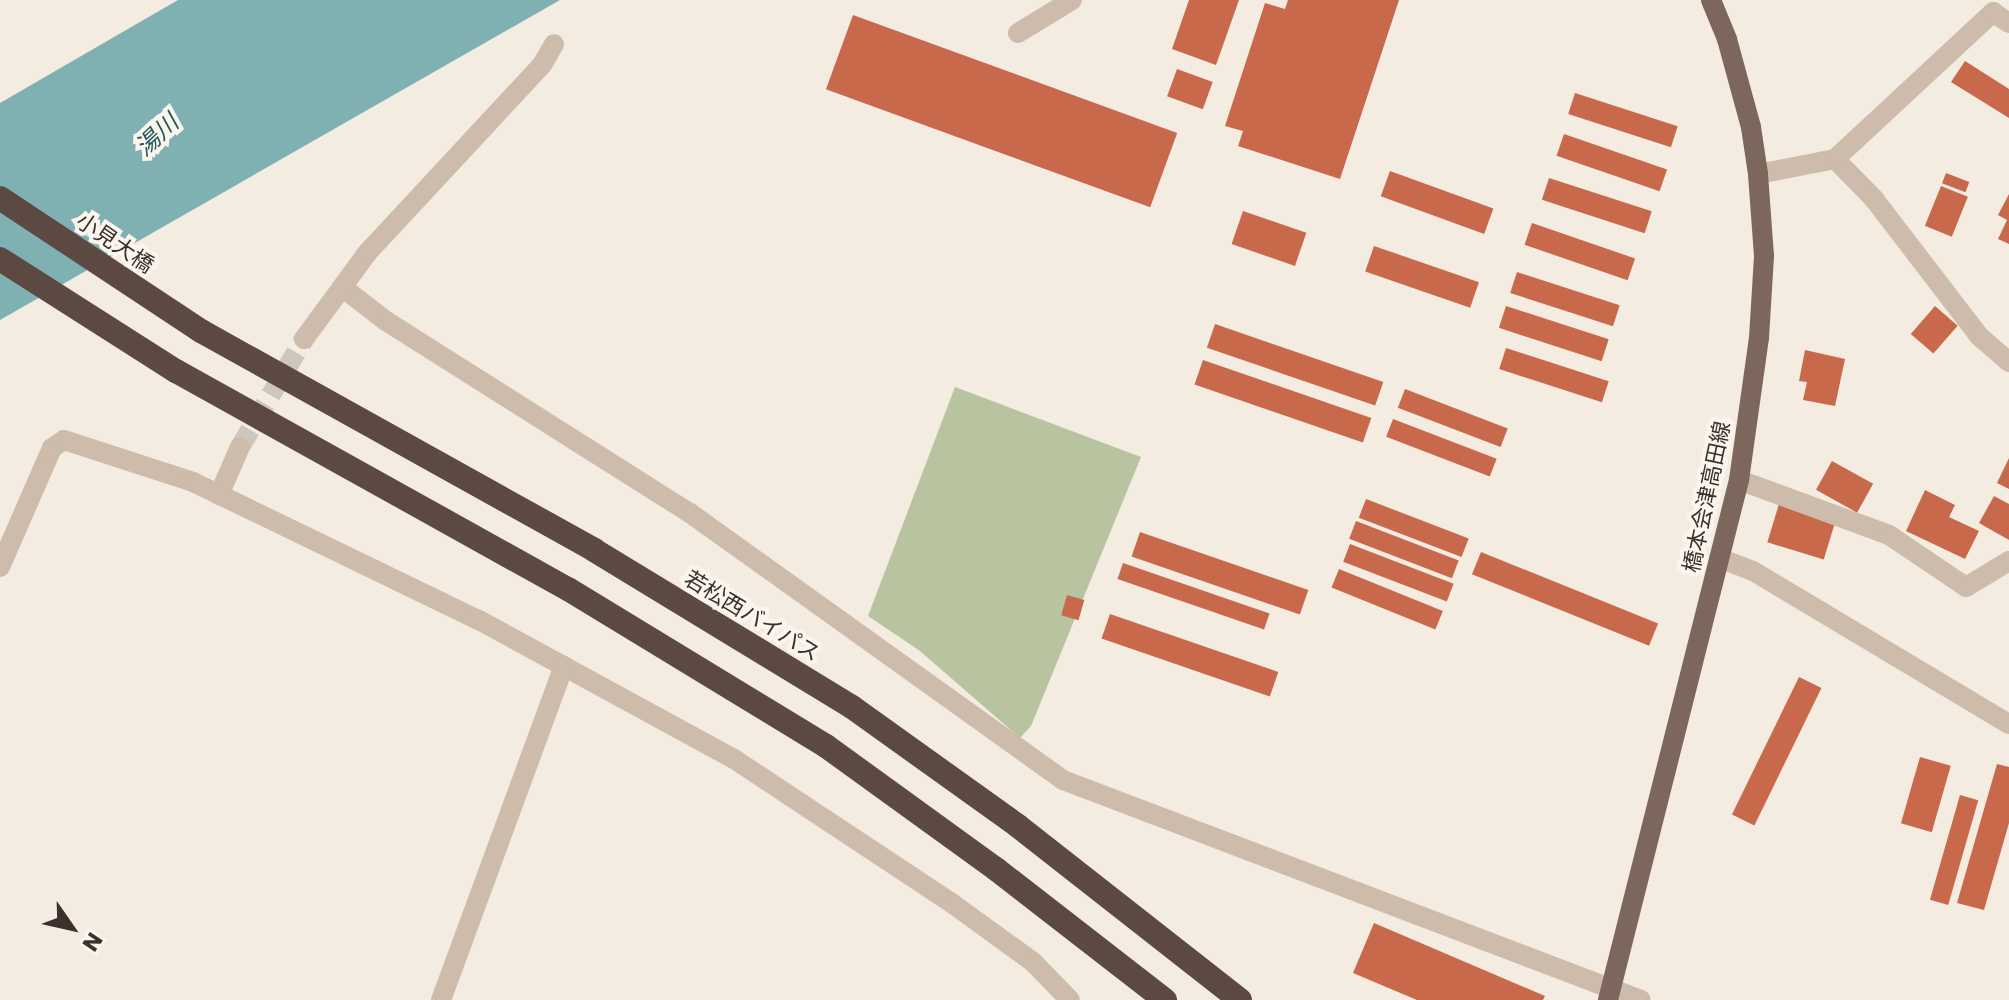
<!DOCTYPE html>
<html>
<head>
<meta charset="utf-8">
<style>
  body { margin:0 }
  #map { position:relative; width:2009px; height:1000px; overflow:hidden; background:#f4ebe1; font-family:Poppins,"Noto Sans JP",sans-serif }
  div>[style] { position:absolute }
  [style*='--x'] { left:calc(var(--x)*1px); top:calc(var(--y)*1px); width:calc(var(--w)*1px); rotate:calc(var(--a)*1deg) }
  .green>* { inset:0; background:#b8c4a0 }
  .water>* { inset:0; background:#7fb0b2 }
  .building>* { inset:0; background:#c8694b; transform-origin:0 0 }
  .minor-tunnel>* { height:20px; margin-top:-10px; transform-origin:0; background:repeating-linear-gradient(90deg,#cfc6bd 0 20px,transparent 0 30px) }
  .minor>* { height:20px; margin:-10px; padding:0 10px; transform-origin:10px; border-radius:10px; background:#cdbbac }
  .major>* { height:20px; margin:-10px; padding:0 10px; transform-origin:10px; border-radius:10px; background:#7d675c }
  .highway>* { height:24px; margin:-12px; padding:0 12px; transform-origin:12px; border-radius:12px; background:#5c4a42 }
  span { translate:-50% -50%; white-space:nowrap; text-align:center; line-height:1.15; -webkit-text-stroke:8px #fbf5ee; paint-order:stroke }
  .street-label { font-size:22px; color:#3b302b }
  .water-label { font-size:24px; color:#1f5a5e; font-style:italic }
  .north { position:absolute; left:32px; top:888px; width:80px; height:80px; -webkit-text-stroke:6px #fbf5ee; paint-order:stroke; rotate:124deg; font-size:22px; font-weight:700; line-height:32px; text-align:center; color:#3b302b }
  .north::after { content:''; display:block; margin:auto; width:28px; height:36px; background:#3b302b; clip-path:polygon(50% 0,100% 100%,50% 72%,0 100%) }
</style>
</head>
<body>
<div id="map">
  <div class="green">
    <i style="clip-path:polygon(955px 387px,1141px 457px,1031px 726px,1020px 738px,920px 651px,868px 616px)"></i>
  </div>
  <div class="water">
    <i style="clip-path:polygon(178px 0,560px 0,0 320px,0 103px)"></i>
  </div>
  <div class="building">
    <i style="clip-path:polygon(1189px 0,1239px 0,1216px 65px,1172px 49px)"></i>
    <i style="clip-path:polygon(1288px 0,1399px 0,1340px 179px,1238px 146px,1243px 131px,1225px 126px,1265px 3px,1285px 9px)"></i>
    <i style="left:853px;top:15px;width:345px;height:79px;rotate:20deg"></i>
    <i style="clip-path:polygon(1965px 61px,2009px 89px,2009px 118px,1951px 82px)"></i>
    <i style="left:1177px;top:69px;width:38px;height:29px;rotate:20deg"></i>
    <i style="left:1575px;top:93px;width:108px;height:22px;rotate:18deg"></i>
    <i style="left:1564px;top:134px;width:109px;height:23px;rotate:19deg"></i>
    <i style="left:1390px;top:171px;width:110px;height:27px;rotate:20deg"></i>
    <i style="left:1946px;top:173px;width:25px;height:11px;rotate:21deg"></i>
    <i style="left:1549px;top:178px;width:108px;height:23px;rotate:18deg"></i>
    <i style="left:1941px;top:186px;width:29px;height:43px;rotate:22deg"></i>
    <i style="clip-path:polygon(2009px 194px,2009px 244px,1998px 239px,2007px 220px,1998px 215px)"></i>
    <i style="left:1243px;top:211px;width:67px;height:35px;rotate:19deg"></i>
    <i style="left:1532px;top:223px;width:109px;height:23px;rotate:19deg"></i>
    <i style="left:1374px;top:246px;width:111px;height:27px;rotate:19deg"></i>
    <i style="left:1517px;top:272px;width:108px;height:22px;rotate:18deg"></i>
    <i style="left:1506px;top:306px;width:108px;height:23px;rotate:18deg"></i>
    <i style="left:1935px;top:306px;width:30px;height:37px;rotate:41deg"></i>
    <i style="left:1215px;top:324px;width:178px;height:25px;rotate:19deg"></i>
    <i style="left:1506px;top:348px;width:108px;height:22px;rotate:18deg"></i>
    <i style="clip-path:polygon(1805px 350px,1845px 359px,1835px 406px,1803px 400px,1807px 382px,1799px 381px)"></i>
    <i style="left:1203px;top:360px;width:178px;height:26px;rotate:19deg"></i>
    <i style="left:1405px;top:389px;width:110px;height:20px;rotate:21deg"></i>
    <i style="left:1393px;top:419px;width:111px;height:19px;rotate:21deg"></i>
    <i style="clip-path:polygon(2009px 458px,2009px 489px,1997px 483px)"></i>
    <i style="left:1832px;top:461px;width:47px;height:33px;rotate:29deg"></i>
    <i style="clip-path:polygon(1925px 490px,1955px 505px,1949px 517px,1979px 531px,1965px 559px,1906px 531px)"></i>
    <i style="clip-path:polygon(1994px 496px,2009px 504px,2009px 540px,1979px 523px)"></i>
    <i style="left:1366px;top:499px;width:110px;height:20px;rotate:21deg"></i>
    <i style="left:1779px;top:504px;width:59px;height:40px;rotate:17deg"></i>
    <i style="left:1356px;top:521px;width:110px;height:19px;rotate:21deg"></i>
    <i style="left:1140px;top:532px;width:178px;height:26px;rotate:19deg"></i>
    <i style="left:1350px;top:544px;width:111px;height:19px;rotate:21deg"></i>
    <i style="left:1481px;top:552px;width:191px;height:24px;rotate:22deg"></i>
    <i style="left:1123px;top:563px;width:155px;height:17px;rotate:19deg"></i>
    <i style="left:1339px;top:569px;width:112px;height:20px;rotate:22deg"></i>
    <i style="left:1067px;top:595px;width:18px;height:21px;rotate:16deg"></i>
    <i style="left:1110px;top:614px;width:178px;height:26px;rotate:19deg"></i>
    <i style="left:1799px;top:677px;width:25px;height:153px;rotate:26deg"></i>
    <i style="left:1920px;top:757px;width:32px;height:69px;rotate:16deg"></i>
    <i style="clip-path:polygon(1997px 764px,2009px 767px,2009px 823px,1984px 910px,1957px 903px)"></i>
    <i style="left:1960px;top:795px;width:19px;height:109px;rotate:16deg"></i>
    <i style="clip-path:polygon(1374px 923px,1545px 996px,1543px 1000px,1417px 1000px,1353px 973px)"></i>
  </div>
  <div class="minor-tunnel">
    <i style="--x:240;--y:447;--w:126;--a:-59.3"></i>
  </div>
  <div class="minor">
    <i style="--x:1018;--y:33;--w:63;--a:-31.4"></i>
    <i style="--x:1835;--y:159;--w:56;--a:45.7"></i>
    <i style="--x:1874;--y:199;--w:173;--a:52.5"></i>
    <i style="--x:1979;--y:336;--w:40;--a:41"></i>
    <i style="--x:1758;--y:174;--w:78;--a:-11"></i>
    <i style="--x:1835;--y:159;--w:216;--a:-42.9"></i>
    <i style="--x:1993;--y:12;--w:19;--a:35"></i>
    <i style="--x:342;--y:287;--w:56;--a:37.7"></i>
    <i style="--x:386;--y:321;--w:360;--a:32.3"></i>
    <i style="--x:690;--y:513;--w:459;--a:35.6"></i>
    <i style="--x:1063;--y:780;--w:618;--a:20.84"></i>
    <i style="--x:304;--y:339;--w:108;--a:-53.7"></i>
    <i style="--x:368;--y:252;--w:255;--a:-47.1"></i>
    <i style="--x:542;--y:65;--w:24;--a:-60"></i>
    <i style="--x:1739;--y:480;--w:160;--a:20.1"></i>
    <i style="--x:1889;--y:535;--w:93;--a:34"></i>
    <i style="--x:1966;--y:587;--w:50;--a:-31.2"></i>
    <i style="--x:219;--y:495;--w:52;--a:-66.4"></i>
    <i style="--x:1719;--y:558;--w:36;--a:21"></i>
    <i style="--x:1753;--y:571;--w:298;--a:30.9"></i>
    <i style="--x:0;--y:567;--w:130;--a:-66.4"></i>
    <i style="--x:52;--y:448;--w:14;--a:-34"></i>
    <i style="--x:64;--y:440;--w:136;--a:18"></i>
    <i style="--x:193;--y:482;--w:318;--a:25.8"></i>
    <i style="--x:479;--y:620;--w:290;--a:28.6"></i>
    <i style="--x:734;--y:759;--w:263;--a:33.5"></i>
    <i style="--x:953;--y:904;--w:99;--a:35.9"></i>
    <i style="--x:1033;--y:962;--w:53;--a:45.8"></i>
    <i style="--x:441;--y:1000;--w:356;--a:-69.8"></i>
  </div>
  <div class="major">
    <i style="--x:1608;--y:1000;--w:536;--a:-75.86"></i>
    <i style="--x:1739;--y:480;--w:143;--a:-82"></i>
    <i style="--x:1759;--y:338;--w:82;--a:-86.5"></i>
    <i style="--x:1764;--y:256;--w:82;--a:-94.2"></i>
    <i style="--x:1758;--y:174;--w:48;--a:-98.5"></i>
    <i style="--x:1751;--y:127;--w:91;--a:-105.3"></i>
    <i style="--x:1727;--y:39;--w:42;--a:-112.3"></i>
  </div>
  <div class="highway">
    <i style="--x:0;--y:198;--w:241;--a:33.5"></i>
    <i style="--x:201;--y:331;--w:450;--a:29.1"></i>
    <i style="--x:594;--y:550;--w:302;--a:31.3"></i>
    <i style="--x:852;--y:707;--w:204;--a:35.6"></i>
    <i style="--x:1018;--y:826;--w:282;--a:38.1"></i>
    <i style="--x:0;--y:259;--w:209;--a:32.5"></i>
    <i style="--x:176;--y:371;--w:449;--a:29.1"></i>
    <i style="--x:568;--y:589;--w:302;--a:31.3"></i>
    <i style="--x:826;--y:746;--w:210;--a:35.9"></i>
    <i style="--x:996;--y:869;--w:214;--a:37.8"></i>
  </div>
  <div class="street-label">
    <span style="left:115px;top:243px;rotate:34deg">小見大橋</span>
    <span style="left:1707px;top:497px;rotate:-78deg">橋本会津高田線</span>
    <span style="left:752px;top:616px;rotate:31deg">若松西バイパス</span>
  </div>
  <div class="water-label">
    <span style="left:157px;top:135px;rotate:-43deg">湯川</span>
  </div>
  <div class="north">N</div>
</div>
</body>
</html>
